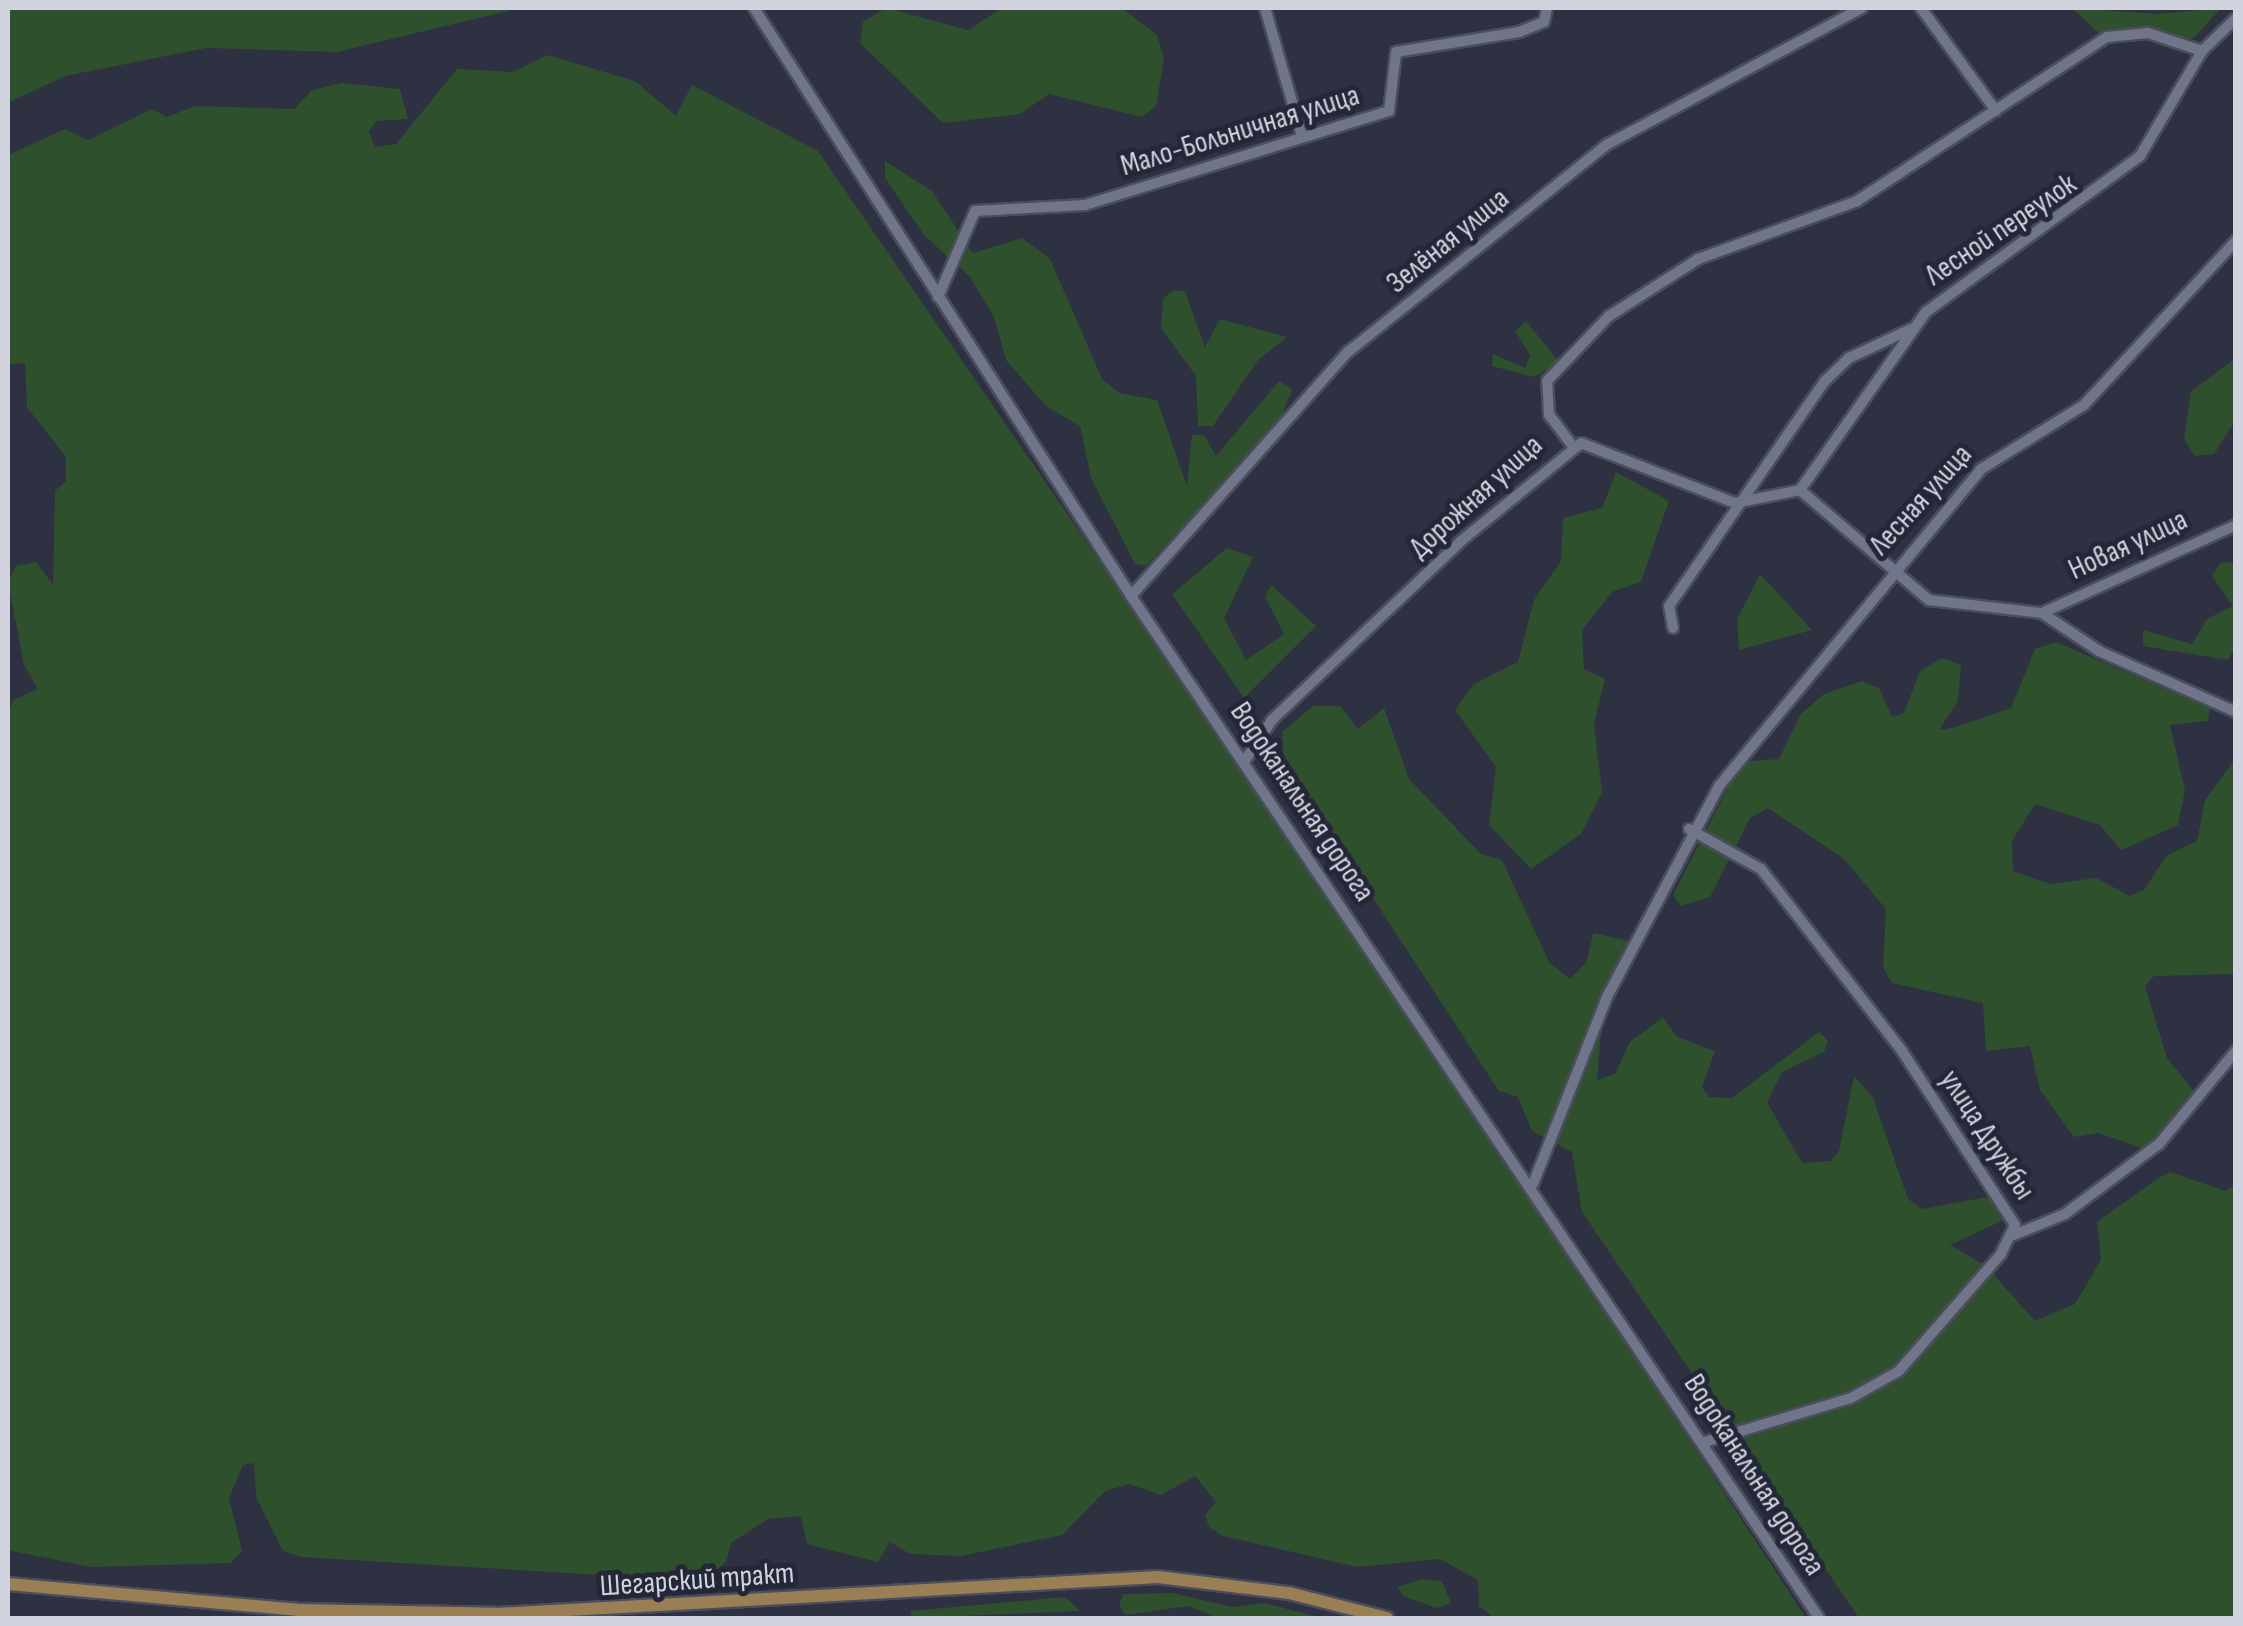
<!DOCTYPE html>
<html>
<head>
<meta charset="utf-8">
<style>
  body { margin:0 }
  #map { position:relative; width:2243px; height:1626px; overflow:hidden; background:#2d3142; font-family:"Sofia Sans Condensed",sans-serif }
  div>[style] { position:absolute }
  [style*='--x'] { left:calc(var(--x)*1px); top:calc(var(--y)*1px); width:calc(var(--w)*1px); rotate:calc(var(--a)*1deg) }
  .green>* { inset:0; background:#2f502d }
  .roads { filter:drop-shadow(2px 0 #4a4d5c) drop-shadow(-2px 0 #4a4d5c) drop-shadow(0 2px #4a4d5c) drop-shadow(0 -2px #4a4d5c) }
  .minor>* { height:10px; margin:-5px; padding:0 5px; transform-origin:5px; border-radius:5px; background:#707589 }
  .major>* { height:12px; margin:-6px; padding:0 6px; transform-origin:6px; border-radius:6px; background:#9a7f54 }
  span { translate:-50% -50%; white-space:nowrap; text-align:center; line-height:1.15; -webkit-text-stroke:10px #232738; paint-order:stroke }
  .street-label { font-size:30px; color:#d1d4df }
  .frame { position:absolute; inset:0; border:10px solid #d1d4df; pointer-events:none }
</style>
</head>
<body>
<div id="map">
  <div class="green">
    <i style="clip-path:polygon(8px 8px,520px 8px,337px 52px,206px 48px,65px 76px,8px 103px)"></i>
    <i style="clip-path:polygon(886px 8px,968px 30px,1002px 8px,1122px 8px,1157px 35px,1164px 58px,1156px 106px,1142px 117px,1049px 94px,1020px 114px,943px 123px,860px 43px,863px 22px)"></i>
    <i style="clip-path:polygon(2072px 8px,2158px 14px,2221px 8px,2194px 38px,2181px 40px,2155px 28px,2099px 33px)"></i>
    <i style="clip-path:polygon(547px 55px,635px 81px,676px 116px,692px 85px,818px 151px,1414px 1019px,1806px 1618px,1494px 1618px,1479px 1606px,1478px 1580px,1440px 1559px,1357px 1567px,1223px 1536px,1209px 1527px,1205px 1515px,1216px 1502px,1195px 1476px,1161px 1495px,1129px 1484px,1105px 1491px,1062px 1535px,961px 1556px,910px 1554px,890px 1542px,878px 1562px,807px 1544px,801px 1516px,768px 1519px,731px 1543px,726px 1562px,705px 1579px,683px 1580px,301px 1557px,283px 1551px,256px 1497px,254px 1463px,243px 1465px,229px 1498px,242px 1551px,230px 1563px,91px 1567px,8px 1550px,8px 715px,13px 700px,38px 689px,24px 665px,8px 582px,16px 566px,36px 562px,53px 585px,55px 491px,66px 481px,66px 457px,27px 407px,25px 363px,8px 365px,8px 155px,65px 129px,88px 140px,152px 109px,167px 117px,195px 106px,294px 109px,312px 90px,342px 83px,400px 89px,408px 119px,376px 121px,369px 132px,375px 147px,396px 144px,457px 69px,513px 72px)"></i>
    <i style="clip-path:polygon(885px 161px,932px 191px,973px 253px,1022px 238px,1050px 259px,1102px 379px,1119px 393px,1157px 400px,1187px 486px,1192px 435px,1204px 435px,1216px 456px,1279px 381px,1292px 389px,1279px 423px,1146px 566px,1135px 564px,1091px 478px,1080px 426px,1046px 406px,1006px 360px,994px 317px,970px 277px,924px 235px,885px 178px)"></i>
    <i style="clip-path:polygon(1173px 291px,1185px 291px,1205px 347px,1220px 319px,1287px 337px,1258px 360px,1213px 426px,1198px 426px,1196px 376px,1161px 328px,1163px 298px)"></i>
    <i style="clip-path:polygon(1526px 321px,1559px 362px,1534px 377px,1492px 366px,1493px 354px,1525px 368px,1530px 355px,1515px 331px)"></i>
    <i style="clip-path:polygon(2235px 359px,2235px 421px,2214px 454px,2195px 456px,2184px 439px,2191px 391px)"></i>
    <i style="clip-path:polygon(1616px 472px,1669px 501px,1641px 582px,1613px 591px,1582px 630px,1584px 669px,1605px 679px,1594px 724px,1602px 792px,1581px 834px,1531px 869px,1489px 825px,1496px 767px,1455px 710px,1474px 684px,1518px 662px,1534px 600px,1561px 561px,1563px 518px,1602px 508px)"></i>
    <i style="clip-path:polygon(1227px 548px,1253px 557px,1224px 618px,1246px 660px,1284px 634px,1265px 597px,1271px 585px,1316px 626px,1244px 698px,1172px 594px)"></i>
    <i style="clip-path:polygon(2221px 562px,2235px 563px,2235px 647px,2228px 660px,2143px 646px,2143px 630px,2192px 644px,2207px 619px,2233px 606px,2212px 576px)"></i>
    <i style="clip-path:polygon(1760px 574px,1812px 630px,1739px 650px,1737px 619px)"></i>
    <i style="clip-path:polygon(2056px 642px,2210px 708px,2208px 721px,2170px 725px,2185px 790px,2178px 825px,2121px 850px,2100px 825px,2035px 804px,2012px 841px,2013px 871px,2050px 884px,2096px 878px,2130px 896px,2145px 889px,2166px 856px,2197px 841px,2205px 800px,2235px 759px,2235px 974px,2154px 976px,2145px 986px,2167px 1058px,2194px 1091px,2148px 1150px,2098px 1133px,2074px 1137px,2040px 1090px,2030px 1046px,1986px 1051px,1983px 1003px,1892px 983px,1883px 967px,1886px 909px,1844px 859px,1768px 808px,1750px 818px,1710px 897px,1681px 906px,1673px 895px,1741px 762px,1779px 759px,1801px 714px,1824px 694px,1862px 681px,1879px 688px,1892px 717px,1904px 713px,1920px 671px,1942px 658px,1961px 665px,1958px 701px,1939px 730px,1956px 727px,2011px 708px,2035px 649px)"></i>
    <i style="clip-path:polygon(1313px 706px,1340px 706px,1358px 729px,1384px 708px,1409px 779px,1481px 854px,1502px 860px,1549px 962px,1570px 979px,1587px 961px,1593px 933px,1630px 941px,1634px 962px,1602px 1019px,1597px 1080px,1615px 1074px,1630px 1042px,1663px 1017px,1677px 1037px,1715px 1051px,1702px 1087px,1709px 1097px,1732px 1098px,1819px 1032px,1828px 1041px,1824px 1052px,1782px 1072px,1767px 1102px,1802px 1163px,1831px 1161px,1839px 1151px,1854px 1076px,1873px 1098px,1908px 1199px,1922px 1209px,1987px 1197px,2004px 1207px,2004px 1220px,1950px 1245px,1986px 1266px,2035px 1321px,2075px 1304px,2101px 1260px,2097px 1222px,2157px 1179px,2170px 1172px,2225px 1191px,2235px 1185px,2235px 1618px,1859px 1618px,1582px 1212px,1572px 1152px,1532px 1131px,1518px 1097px,1499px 1091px,1284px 762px,1282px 732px)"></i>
    <i style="clip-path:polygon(1422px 1579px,1442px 1581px,1451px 1603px,1437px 1608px,1403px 1596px,1398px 1587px)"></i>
    <i style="clip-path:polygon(1172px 1593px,1233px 1607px,1264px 1603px,1322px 1618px,1215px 1617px,1188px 1606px,1125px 1615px,1119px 1605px,1123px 1594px)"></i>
    <i style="clip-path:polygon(1065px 1597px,1080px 1611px,912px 1618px,910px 1611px)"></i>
  </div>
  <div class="roads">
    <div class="minor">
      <i style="--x:754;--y:8;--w:698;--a:57.33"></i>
      <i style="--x:1131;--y:596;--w:1232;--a:56.05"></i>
      <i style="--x:1265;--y:8;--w:133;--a:73.9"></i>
      <i style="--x:1921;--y:8;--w:127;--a:53.9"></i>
      <i style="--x:938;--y:297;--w:94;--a:-66.7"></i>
      <i style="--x:975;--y:211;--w:110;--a:-3.1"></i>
      <i style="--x:1085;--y:205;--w:318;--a:-17.2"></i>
      <i style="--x:1389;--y:111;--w:59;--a:-83.2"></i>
      <i style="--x:1396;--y:52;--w:125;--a:-9.2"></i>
      <i style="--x:1519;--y:32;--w:27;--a:-22"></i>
      <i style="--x:1544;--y:22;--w:14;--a:-78"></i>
      <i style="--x:1572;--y:445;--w:38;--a:-127"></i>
      <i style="--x:1549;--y:415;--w:34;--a:-93"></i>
      <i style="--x:1547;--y:381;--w:90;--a:-46.4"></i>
      <i style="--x:1609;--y:316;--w:106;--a:-32.6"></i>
      <i style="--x:1698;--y:259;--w:169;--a:-20"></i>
      <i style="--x:1857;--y:201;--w:299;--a:-33.3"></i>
      <i style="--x:2107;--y:37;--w:41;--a:-5.6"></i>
      <i style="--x:2148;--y:33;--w:57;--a:18.4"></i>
      <i style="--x:1800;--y:490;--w:218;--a:-54.7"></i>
      <i style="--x:1926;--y:312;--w:265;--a:-36.1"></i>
      <i style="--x:2140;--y:156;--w:122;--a:-59.4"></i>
      <i style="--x:2202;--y:51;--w:47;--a:-44.1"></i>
      <i style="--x:1131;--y:596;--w:327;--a:-48.4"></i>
      <i style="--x:1348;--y:352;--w:333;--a:-38.7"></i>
      <i style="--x:1608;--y:144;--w:288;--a:-28.2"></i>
      <i style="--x:2042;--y:613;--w:213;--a:-24.4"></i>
      <i style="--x:1673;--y:628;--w:22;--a:-100"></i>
      <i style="--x:1669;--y:606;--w:274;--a:-55.3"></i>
      <i style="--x:1825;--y:381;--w:33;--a:-44"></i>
      <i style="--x:1849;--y:358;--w:68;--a:-25.1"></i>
      <i style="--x:1244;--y:762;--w:50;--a:-56.3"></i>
      <i style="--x:1272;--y:720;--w:260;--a:-43.4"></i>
      <i style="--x:1461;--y:541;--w:155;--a:-39.2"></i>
      <i style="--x:1581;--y:443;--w:165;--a:21.3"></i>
      <i style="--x:1735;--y:503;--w:66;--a:-11.3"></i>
      <i style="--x:1800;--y:490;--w:170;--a:40.5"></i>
      <i style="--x:1929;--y:600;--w:114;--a:6.6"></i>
      <i style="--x:2042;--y:613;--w:69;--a:33.7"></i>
      <i style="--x:2099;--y:651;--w:150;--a:24"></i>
      <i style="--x:1689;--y:829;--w:82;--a:29.1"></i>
      <i style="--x:1761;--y:869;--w:230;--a:52.2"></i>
      <i style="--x:1902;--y:1051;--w:207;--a:57"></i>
      <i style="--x:2015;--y:1225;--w:32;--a:116"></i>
      <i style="--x:2001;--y:1254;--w:155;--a:131.1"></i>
      <i style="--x:1899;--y:1371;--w:55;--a:150.6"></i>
      <i style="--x:1851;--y:1398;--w:153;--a:163.3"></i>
      <i style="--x:1533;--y:1184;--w:203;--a:-68.4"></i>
      <i style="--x:1608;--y:995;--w:237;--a:-62"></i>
      <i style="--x:1719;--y:786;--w:411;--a:-50.4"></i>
      <i style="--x:1981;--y:469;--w:121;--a:-31.9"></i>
      <i style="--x:2084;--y:405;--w:224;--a:-47.2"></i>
      <i style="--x:2014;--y:1235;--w:55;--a:-22.4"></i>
      <i style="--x:2065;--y:1214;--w:117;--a:-36.7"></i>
      <i style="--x:2159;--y:1144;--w:121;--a:-50.4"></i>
    </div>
    <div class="major">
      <i style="--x:8;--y:1584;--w:290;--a:5.1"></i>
      <i style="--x:297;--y:1610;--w:200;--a:1.1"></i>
      <i style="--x:497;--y:1614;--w:662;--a:-3.2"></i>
      <i style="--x:1158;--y:1577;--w:132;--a:7"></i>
      <i style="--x:1289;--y:1593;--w:101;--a:14.3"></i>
    </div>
  </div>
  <div class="street-label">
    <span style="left:1240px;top:131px;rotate:-17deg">Мало-Больничная улица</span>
    <span style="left:2001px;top:230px;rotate:-34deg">Лесной переулок</span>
    <span style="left:1448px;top:241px;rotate:-39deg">Зелёная улица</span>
    <span style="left:1476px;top:497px;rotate:-42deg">Дорожная улица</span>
    <span style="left:1921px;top:500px;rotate:-48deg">Лесная улица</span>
    <span style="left:2128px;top:545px;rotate:-25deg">Новая улица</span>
    <span style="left:1302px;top:802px;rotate:56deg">Водоканальная дорога</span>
    <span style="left:1987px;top:1135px;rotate:57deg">улица Дружбы</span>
    <span style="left:1754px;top:1475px;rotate:57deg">Водоканальная дорога</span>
    <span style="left:697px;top:1580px;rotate:-4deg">Шегарский тракт</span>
  </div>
  <div class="frame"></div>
</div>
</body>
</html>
